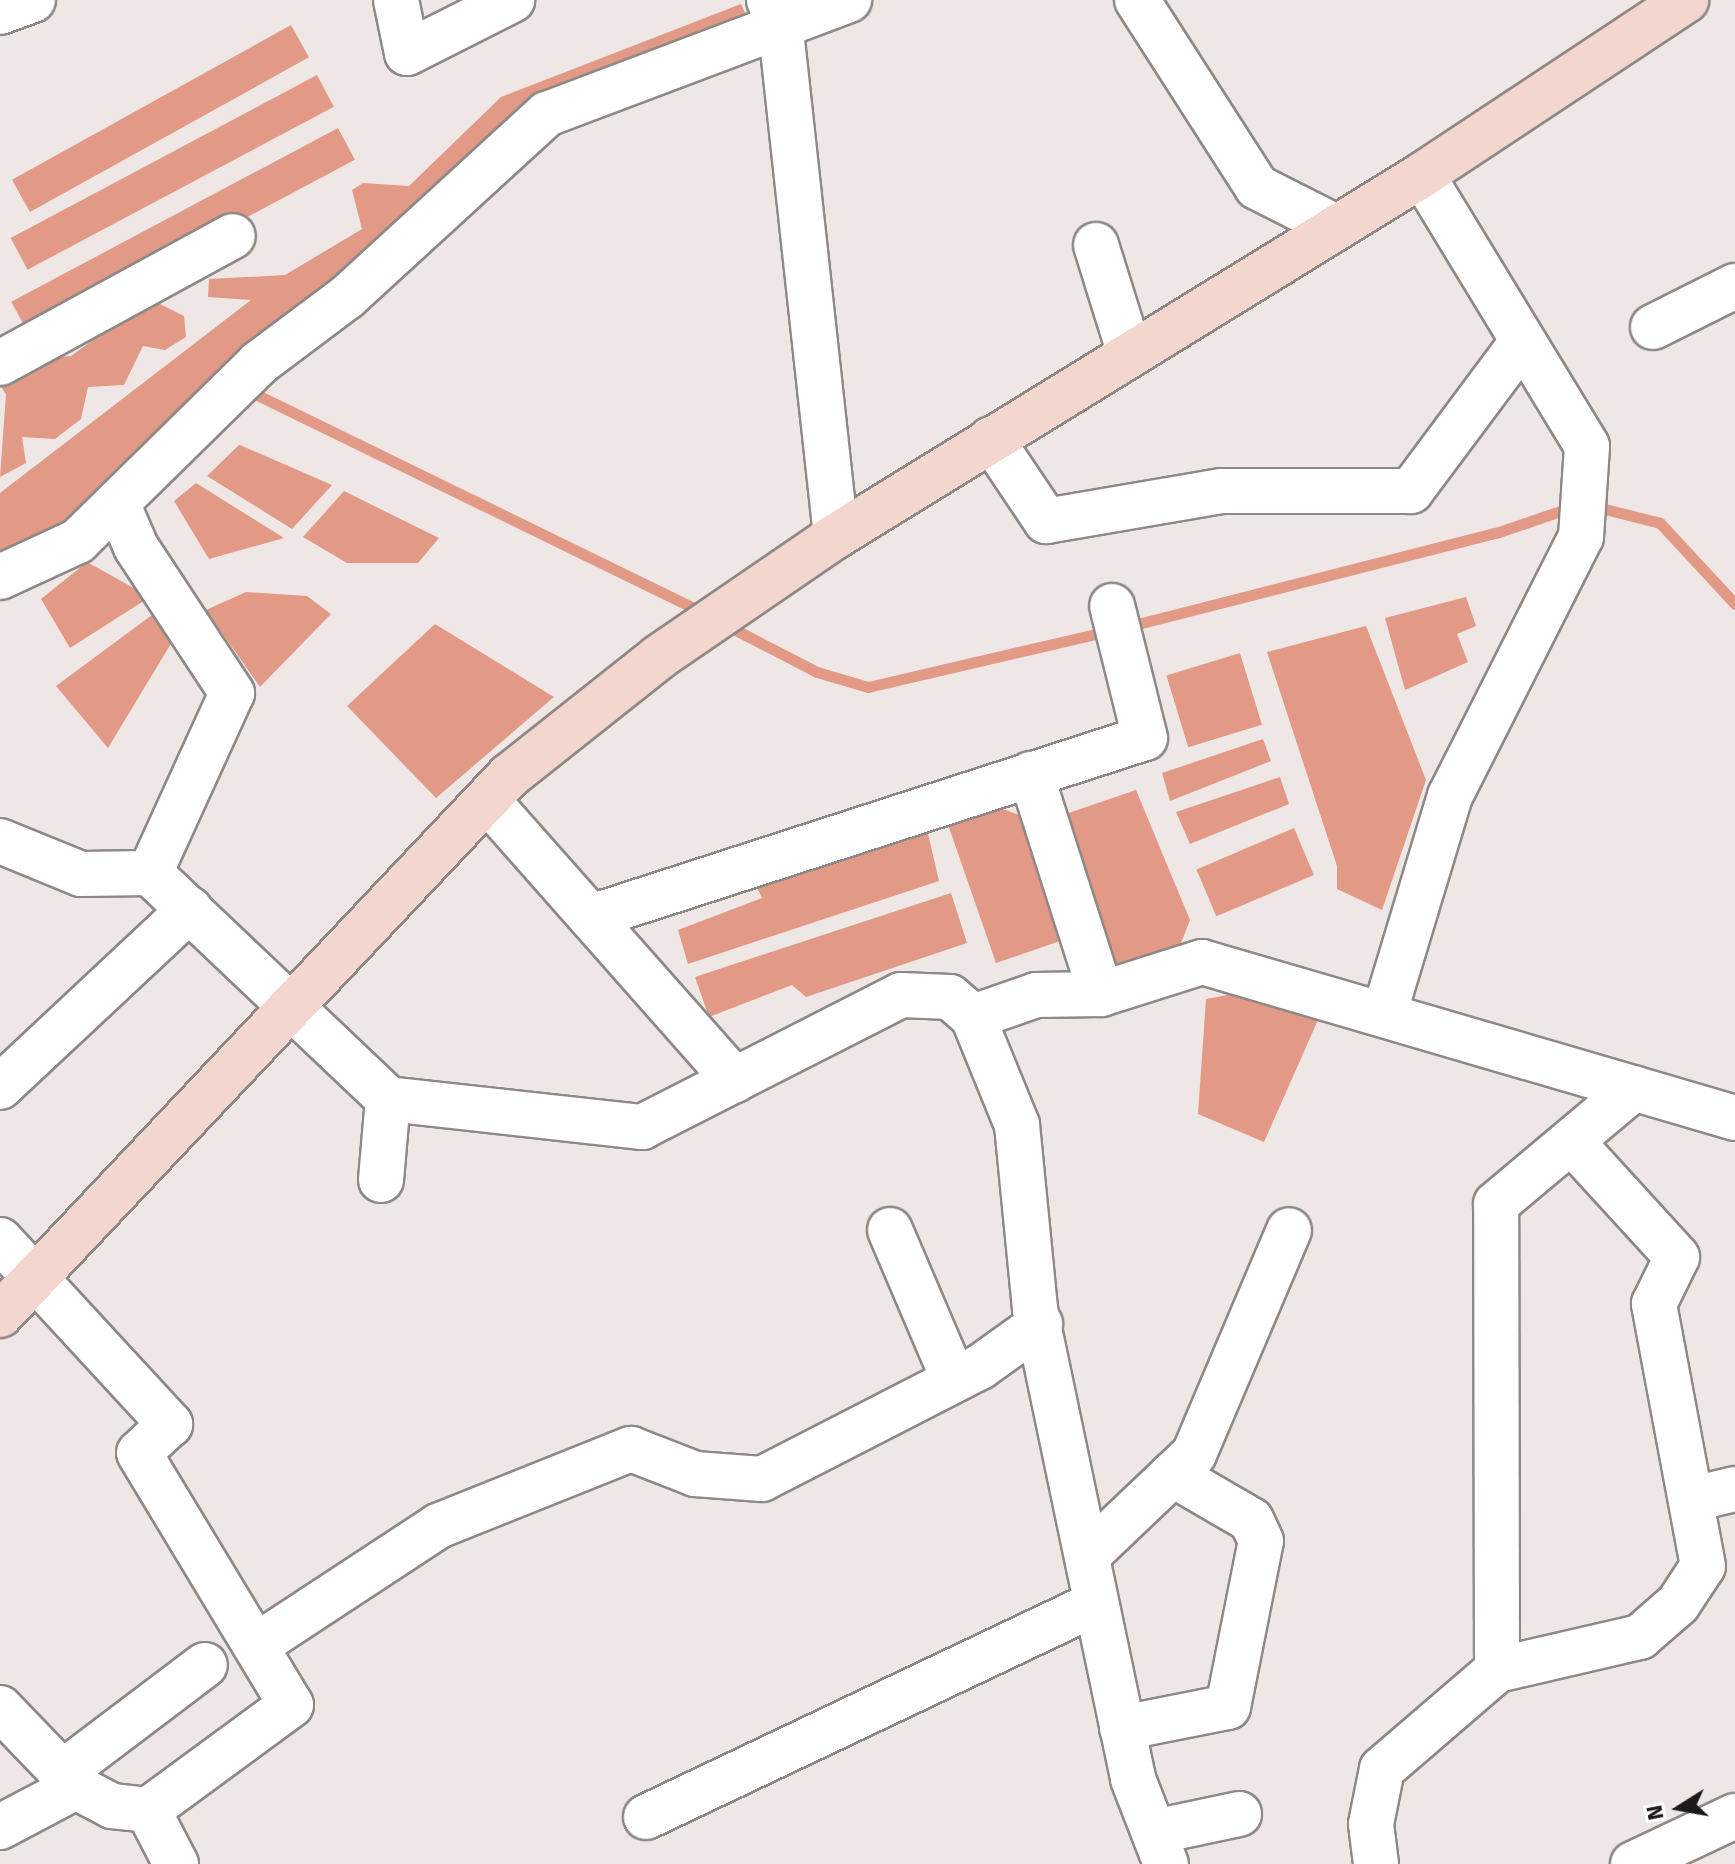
<!DOCTYPE html>
<html>
<head>
<meta charset="utf-8">
<style>
  body { margin:0 }
  #map { position:relative; width:1735px; height:1864px; overflow:hidden; background:#eee7e6; font-family:"Fira Sans",sans-serif }
  div>[style] { position:absolute }
  [style*='--x'] { left:calc(var(--x)*1px); top:calc(var(--y)*1px); width:calc(var(--w)*1px); rotate:calc(var(--a)*1deg) }
  .water>* { inset:0; background:#e29986; transform-origin:0 0 }
  .stream>* { height:11px; margin:-5.5px; padding:0 5.5px; transform-origin:5.5px; border-radius:5.5px; background:#e29986 }
  .roads { filter:drop-shadow(2px 0 #8e8887) drop-shadow(-2px 0 #8e8887) drop-shadow(0 2px #8e8887) drop-shadow(0 -2px #8e8887) }
  .street>* { height:44px; margin:-22px; padding:0 22px; transform-origin:22px; border-radius:22px; background:#fff }
  .secondary>* { height:44px; margin:-22px; padding:0 22px; transform-origin:22px; border-radius:22px; background:#f3d6ce }
  span { translate:-50% -50%; white-space:nowrap; text-align:center; line-height:1.15; -webkit-text-stroke:8px #fff; paint-order:stroke }
  .north { position:absolute; left:1639px; top:1768px; width:80px; height:80px; -webkit-text-stroke:6px #fff; paint-order:stroke; rotate:259deg; font-size:22px; font-weight:700; line-height:32px; text-align:center; color:#1b1919 }
  .north::after { content:''; display:block; margin:auto; width:28px; height:36px; background:#1b1919; clip-path:polygon(50% 0,100% 100%,50% 72%,0 100%) }
</style>
</head>
<body>
<div id="map">
  <div class="water">
    <i style="clip-path:polygon(741px 4px,754px 32px,538px 112px,71px 535px,0 567px,0 493px,251px 300px,208px 297px,209px 279px,285px 275px,362px 229px,352px 190px,363px 183px,409px 186px,501px 97px)"></i>
    <i style="left:291px;top:25px;width:37px;height:319px;rotate:61deg"></i>
    <i style="left:317px;top:75px;width:36px;height:347px;rotate:62deg"></i>
    <i style="left:338px;top:128px;width:36px;height:370px;rotate:62deg"></i>
    <i style="clip-path:polygon(150px 299px,184px 316px,186px 337px,165px 350px,143px 346px,124px 385px,88px 387px,81px 419px,55px 439px,22px 437px,26px 463px,0 477px,6px 394px,0 386px,32px 359px,71px 356px)"></i>
    <i style="clip-path:polygon(239px 445px,240px 445px,332px 485px,292px 529px,207px 476px)"></i>
    <i style="clip-path:polygon(196px 483px,284px 538px,209px 559px,174px 501px)"></i>
    <i style="clip-path:polygon(344px 491px,439px 538px,418px 563px,347px 563px,303px 537px)"></i>
    <i style="clip-path:polygon(87px 562px,150px 597px,70px 648px,41px 599px)"></i>
    <i style="clip-path:polygon(246px 592px,307px 596px,331px 614px,260px 687px,206px 610px)"></i>
    <i style="clip-path:polygon(1466px 597px,1476px 626px,1457px 634px,1468px 662px,1405px 690px,1385px 618px)"></i>
    <i style="clip-path:polygon(160px 609px,178px 632px,108px 748px,56px 686px)"></i>
    <i style="clip-path:polygon(435px 624px,554px 697px,436px 798px,347px 706px)"></i>
    <i style="clip-path:polygon(1366px 626px,1426px 780px,1382px 910px,1337px 889px,1337px 866px,1267px 652px)"></i>
    <i style="left:1240px;top:653px;width:75px;height:77px;rotate:73deg"></i>
    <i style="clip-path:polygon(1263px 739px,1271px 761px,1170px 801px,1162px 773px)"></i>
    <i style="clip-path:polygon(1280px 777px,1289px 804px,1190px 844px,1176px 812px)"></i>
    <i style="clip-path:polygon(1136px 790px,1190px 920px,1177px 953px,1106px 977px,1051px 819px)"></i>
    <i style="clip-path:polygon(997px 807px,1022px 816px,1060px 941px,996px 963px,946px 819px)"></i>
    <i style="clip-path:polygon(926px 825px,939px 881px,688px 964px,678px 930px,762px 898px,755px 883px)"></i>
    <i style="left:1294px;top:828px;width:51px;height:106px;rotate:67deg"></i>
    <i style="clip-path:polygon(951px 893px,967px 943px,806px 997px,792px 985px,709px 1017px,695px 977px)"></i>
    <i style="clip-path:polygon(1264px 988px,1325px 1004px,1264px 1142px,1198px 1114px,1206px 999px)"></i>
  </div>
  <div class="stream">
    <i style="--x:245;--y:389;--w:511;--a:26.01"></i>
    <i style="--x:1593;--y:506;--w:69;--a:14.2"></i>
    <i style="--x:1660;--y:523;--w:110;--a:47.2"></i>
    <i style="--x:726;--y:625;--w:102;--a:27.3"></i>
    <i style="--x:817;--y:672;--w:53;--a:16.4"></i>
    <i style="--x:868;--y:687;--w:247;--a:-13.1"></i>
    <i style="--x:1126;--y:627;--w:382;--a:-14.3"></i>
    <i style="--x:1496;--y:533;--w:80;--a:-18.9"></i>
  </div>
  <div class="roads">
    <div class="street">
      <i style="--x:396;--y:0;--w:54;--a:78.3"></i>
      <i style="--x:407;--y:53;--w:118;--a:-26.8"></i>
      <i style="--x:769;--y:0;--w:33;--a:69"></i>
      <i style="--x:781;--y:31;--w:508;--a:83.78"></i>
      <i style="--x:1137;--y:0;--w:222;--a:57.3"></i>
      <i style="--x:1257;--y:187;--w:89;--a:26.9"></i>
      <i style="--x:0;--y:12;--w:35;--a:-20"></i>
      <i style="--x:1096;--y:245;--w:114;--a:72.7"></i>
      <i style="--x:1653;--y:327;--w:92;--a:-26.6"></i>
      <i style="--x:0;--y:363;--w:265;--a:-28.6"></i>
      <i style="--x:991;--y:439;--w:99;--a:56.1"></i>
      <i style="--x:1046;--y:521;--w:178;--a:-9.7"></i>
      <i style="--x:1221;--y:491;--w:190;--a:0"></i>
      <i style="--x:1411;--y:491;--w:186;--a:-53.3"></i>
      <i style="--x:117;--y:503;--w:48;--a:66.6"></i>
      <i style="--x:136;--y:547;--w:175;--a:56.7"></i>
      <i style="--x:232;--y:693;--w:198;--a:114.5"></i>
      <i style="--x:0;--y:577;--w:86;--a:-24.8"></i>
      <i style="--x:78;--y:541;--w:254;--a:-44.5"></i>
      <i style="--x:259;--y:363;--w:110;--a:-36.9"></i>
      <i style="--x:347;--y:297;--w:271;--a:-42.5"></i>
      <i style="--x:547;--y:114;--w:323;--a:-20.7"></i>
      <i style="--x:487;--y:800;--w:374;--a:48.5"></i>
      <i style="--x:0;--y:841;--w:87;--a:22.2"></i>
      <i style="--x:81;--y:874;--w:69;--a:-0.8"></i>
      <i style="--x:150;--y:873;--w:328;--a:43.5"></i>
      <i style="--x:388;--y:1099;--w:256;--a:6.3"></i>
      <i style="--x:642;--y:1127;--w:291;--a:-27"></i>
      <i style="--x:901;--y:995;--w:49;--a:2.3"></i>
      <i style="--x:950;--y:997;--w:30;--a:41"></i>
      <i style="--x:973;--y:1017;--w:117;--a:67.8"></i>
      <i style="--x:1017;--y:1125;--w:185;--a:84.4"></i>
      <i style="--x:1035;--y:1309;--w:480;--a:78.2"></i>
      <i style="--x:1133;--y:1779;--w:91;--a:68.8"></i>
      <i style="--x:591;--y:917;--w:582;--a:-17.91"></i>
      <i style="--x:1145;--y:738;--w:136;--a:-104"></i>
      <i style="--x:1101;--y:994;--w:106;--a:-17.6"></i>
      <i style="--x:1202;--y:962;--w:555;--a:16.31"></i>
      <i style="--x:1385;--y:1011;--w:225;--a:-73.2"></i>
      <i style="--x:1450;--y:796;--w:290;--a:-63.2"></i>
      <i style="--x:1581;--y:537;--w:91;--a:-86.2"></i>
      <i style="--x:1587;--y:446;--w:317;--a:-121.3"></i>
      <i style="--x:973;--y:1017;--w:67;--a:-19.2"></i>
      <i style="--x:1036;--y:995;--w:65;--a:-0.9"></i>
      <i style="--x:1101;--y:994;--w:231;--a:-107.7"></i>
      <i style="--x:0;--y:1087;--w:260;--a:-43.1"></i>
      <i style="--x:381;--y:1180;--w:81;--a:-85.1"></i>
      <i style="--x:890;--y:1230;--w:163;--a:66.9"></i>
      <i style="--x:0;--y:1240;--w:251;--a:47.3"></i>
      <i style="--x:170;--y:1424;--w:42;--a:136.9"></i>
      <i style="--x:139;--y:1453;--w:294;--a:58.9"></i>
      <i style="--x:291;--y:1705;--w:177;--a:143.7"></i>
      <i style="--x:1693;--y:1499;--w:43;--a:-13.4"></i>
      <i style="--x:1091;--y:1552;--w:142;--a:-43.6"></i>
      <i style="--x:1194;--y:1454;--w:243;--a:-67"></i>
      <i style="--x:257;--y:1645;--w:217;--a:-33.3"></i>
      <i style="--x:438;--y:1526;--w:208;--a:-21.8"></i>
      <i style="--x:631;--y:1449;--w:69;--a:21.3"></i>
      <i style="--x:695;--y:1474;--w:67;--a:4.3"></i>
      <i style="--x:762;--y:1479;--w:245;--a:-27.2"></i>
      <i style="--x:980;--y:1367;--w:74;--a:-35.6"></i>
      <i style="--x:1497;--y:1670;--w:466;--a:-90.1"></i>
      <i style="--x:1496;--y:1204;--w:180;--a:-40"></i>
      <i style="--x:0;--y:1708;--w:110;--a:46.1"></i>
      <i style="--x:76;--y:1787;--w:41;--a:27.8"></i>
      <i style="--x:112;--y:1806;--w:36;--a:6"></i>
      <i style="--x:148;--y:1810;--w:61;--a:62.6"></i>
      <i style="--x:1122;--y:1728;--w:108;--a:-11.2"></i>
      <i style="--x:1228;--y:1707;--w:169;--a:-78.8"></i>
      <i style="--x:1261;--y:1541;--w:23;--a:-115"></i>
      <i style="--x:1251;--y:1520;--w:91;--a:-149.8"></i>
      <i style="--x:62;--y:1773;--w:179;--a:-37.1"></i>
      <i style="--x:646;--y:1817;--w:497;--a:-25.4"></i>
      <i style="--x:0;--y:1827;--w:86;--a:-27.8"></i>
      <i style="--x:1154;--y:1832;--w:87;--a:-12"></i>
      <i style="--x:1376;--y:1864;--w:40;--a:-97.1"></i>
      <i style="--x:1371;--y:1824;--w:56;--a:-78.7"></i>
      <i style="--x:1382;--y:1769;--w:152;--a:-40.7"></i>
      <i style="--x:1497;--y:1670;--w:147;--a:-13"></i>
      <i style="--x:1640;--y:1637;--w:50;--a:-41"></i>
      <i style="--x:1678;--y:1604;--w:45;--a:-56.7"></i>
      <i style="--x:1703;--y:1566;--w:267;--a:-100.6"></i>
      <i style="--x:1654;--y:1304;--w:52;--a:-63.9"></i>
      <i style="--x:1677;--y:1257;--w:156;--a:-132.4"></i>
      <i style="--x:1633;--y:1864;--w:113;--a:-25.2"></i>
    </div>
    <div class="secondary">
      <i style="--x:0;--y:1315;--w:741;--a:-46.64"></i>
      <i style="--x:509;--y:776;--w:191;--a:-38.4"></i>
      <i style="--x:659;--y:657;--w:214;--a:-34.4"></i>
      <i style="--x:836;--y:536;--w:688;--a:-31.63"></i>
      <i style="--x:1422;--y:175;--w:317;--a:-33.5"></i>
    </div>
  </div>
  <div class="north">N</div>
</div>
</body>
</html>
